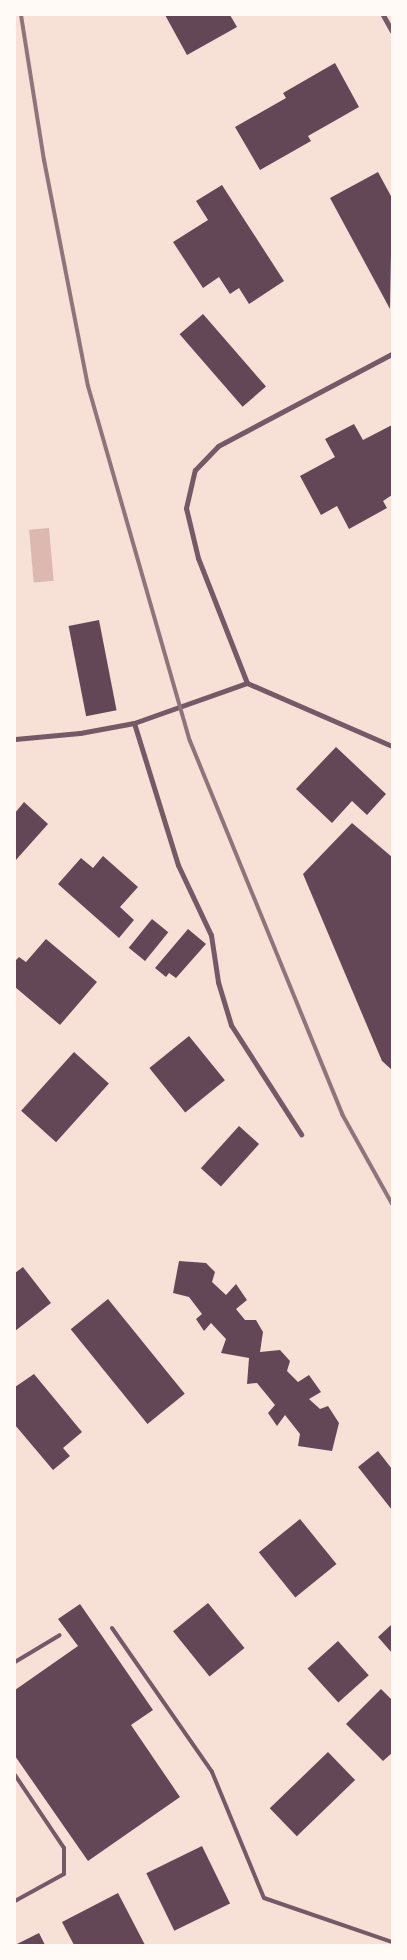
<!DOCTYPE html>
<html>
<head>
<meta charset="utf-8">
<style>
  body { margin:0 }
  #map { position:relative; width:407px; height:1960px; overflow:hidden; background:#f7e1d7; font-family:Jost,sans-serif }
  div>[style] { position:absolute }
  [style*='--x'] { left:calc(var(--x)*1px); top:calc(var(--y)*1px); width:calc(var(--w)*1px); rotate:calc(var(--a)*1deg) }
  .water>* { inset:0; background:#dcb8b0; transform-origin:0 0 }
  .building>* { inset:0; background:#644757; transform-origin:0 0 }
  .service>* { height:4px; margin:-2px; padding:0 2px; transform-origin:2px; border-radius:2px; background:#755966 }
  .minor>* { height:5px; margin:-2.5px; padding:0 2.5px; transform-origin:2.5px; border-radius:2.5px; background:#755966 }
  .rail>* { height:4px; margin:-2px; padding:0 2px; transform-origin:2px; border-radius:2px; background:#8f747c }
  span { translate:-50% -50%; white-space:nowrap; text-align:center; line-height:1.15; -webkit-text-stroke:4.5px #fffaf5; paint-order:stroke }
  .frame { position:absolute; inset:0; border:16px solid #fffaf5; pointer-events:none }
</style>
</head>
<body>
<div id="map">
  <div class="water">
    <i style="left:49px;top:528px;width:53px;height:20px;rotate:85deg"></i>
  </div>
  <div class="building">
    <i style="clip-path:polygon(165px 15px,230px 15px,237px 27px,187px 55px)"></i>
    <i style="clip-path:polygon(335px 63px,359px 107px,308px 136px,311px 141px,260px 170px,235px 127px,286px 98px,283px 93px)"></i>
    <i style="clip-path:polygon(378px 172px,392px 198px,390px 309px,330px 198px)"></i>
    <i style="clip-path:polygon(222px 185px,284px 281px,249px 304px,239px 288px,230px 294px,219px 277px,203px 288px,173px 242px,208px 220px,196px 201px)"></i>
    <i style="left:203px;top:314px;width:96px;height:31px;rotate:49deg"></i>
    <i style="clip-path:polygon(354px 424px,363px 440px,392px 425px,392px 495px,383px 501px,387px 508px,349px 529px,337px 506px,321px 515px,300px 476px,335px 457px,325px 439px)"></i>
    <i style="left:99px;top:620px;width:92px;height:31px;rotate:79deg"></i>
    <i style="clip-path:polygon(336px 747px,386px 794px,367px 815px,352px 801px,332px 823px,296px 789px)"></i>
    <i style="clip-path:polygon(24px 802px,48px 824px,15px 861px,15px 813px)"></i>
    <i style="clip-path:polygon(352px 823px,392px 857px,392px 1070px,382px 1061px,303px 874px)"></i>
    <i style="clip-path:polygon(103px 856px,138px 887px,120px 907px,134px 920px,119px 938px,58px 884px,81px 858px,93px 868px)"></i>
    <i style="left:152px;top:919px;width:21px;height:37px;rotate:39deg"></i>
    <i style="clip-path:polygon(188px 929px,206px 944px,176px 978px,169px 973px,166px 977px,155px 968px)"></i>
    <i style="clip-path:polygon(46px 939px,97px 982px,60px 1025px,15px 987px,15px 961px,19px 957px,26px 962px)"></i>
    <i style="left:189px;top:1036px;width:57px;height:51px;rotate:51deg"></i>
    <i style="left:74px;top:1052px;width:47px;height:79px;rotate:42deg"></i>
    <i style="left:239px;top:1126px;width:27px;height:57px;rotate:42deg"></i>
    <i style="clip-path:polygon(179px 1261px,206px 1263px,215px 1272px,212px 1282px,226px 1295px,236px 1284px,247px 1300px,236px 1309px,245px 1320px,256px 1320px,263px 1332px,260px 1352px,280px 1350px,290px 1361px,287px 1371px,298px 1382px,309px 1375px,321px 1392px,309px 1399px,320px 1409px,328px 1406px,339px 1423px,332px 1451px,298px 1446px,300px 1434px,285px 1415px,277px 1426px,268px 1413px,275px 1405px,257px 1383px,247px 1384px,249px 1358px,221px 1353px,226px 1339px,211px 1323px,204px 1331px,196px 1319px,202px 1314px,189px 1297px,173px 1293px)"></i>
    <i style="clip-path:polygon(23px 1267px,51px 1303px,15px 1331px,15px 1273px)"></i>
    <i style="left:108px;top:1299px;width:122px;height:48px;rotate:51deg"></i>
    <i style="clip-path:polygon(34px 1374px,82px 1432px,63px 1448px,70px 1456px,53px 1470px,15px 1425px,15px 1387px)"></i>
    <i style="clip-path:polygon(378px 1451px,392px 1469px,392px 1510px,358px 1467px)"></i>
    <i style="left:300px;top:1519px;width:58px;height:53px;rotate:51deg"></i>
    <i style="left:208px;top:1603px;width:58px;height:45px;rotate:51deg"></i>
    <i style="clip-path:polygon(80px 1604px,153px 1710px,131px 1725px,180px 1797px,88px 1861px,15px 1756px,15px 1690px,78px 1646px,58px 1619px)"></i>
    <i style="clip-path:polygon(392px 1624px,392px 1653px,378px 1637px)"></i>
    <i style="left:338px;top:1641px;width:46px;height:41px;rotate:48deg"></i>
    <i style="clip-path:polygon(381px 1689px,392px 1700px,392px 1753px,383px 1761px,346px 1724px)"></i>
    <i style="left:328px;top:1752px;width:39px;height:81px;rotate:46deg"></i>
    <i style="left:202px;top:1846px;width:64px;height:62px;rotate:64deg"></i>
    <i style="clip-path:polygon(118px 1893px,145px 1945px,74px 1945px,62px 1922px)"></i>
    <i style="clip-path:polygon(39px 1933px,45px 1945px,15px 1945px)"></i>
  </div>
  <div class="service">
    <i style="--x:112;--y:1628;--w:175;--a:55.2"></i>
    <i style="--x:212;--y:1772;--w:136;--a:67.6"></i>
    <i style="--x:264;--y:1898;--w:135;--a:19"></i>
    <i style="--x:15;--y:1662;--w:52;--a:-31"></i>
    <i style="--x:15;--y:1775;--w:88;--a:56.1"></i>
    <i style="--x:64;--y:1848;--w:26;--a:90"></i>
    <i style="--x:64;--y:1874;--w:56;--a:151.1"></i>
  </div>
  <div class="minor">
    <i style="--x:383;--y:15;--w:18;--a:61"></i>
    <i style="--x:247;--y:683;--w:134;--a:-111.4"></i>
    <i style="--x:198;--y:558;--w:51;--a:-103.5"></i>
    <i style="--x:186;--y:508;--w:39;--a:-77"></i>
    <i style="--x:195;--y:470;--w:33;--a:-46"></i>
    <i style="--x:218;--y:446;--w:197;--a:-27.9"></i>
    <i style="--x:134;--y:723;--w:149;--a:72.8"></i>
    <i style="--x:178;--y:865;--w:77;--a:64.8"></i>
    <i style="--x:211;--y:935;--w:48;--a:81.5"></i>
    <i style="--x:218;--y:982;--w:45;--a:73.2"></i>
    <i style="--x:231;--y:1025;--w:130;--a:57.3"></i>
    <i style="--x:15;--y:739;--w:65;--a:-5.3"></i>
    <i style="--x:80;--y:733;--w:55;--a:-10.5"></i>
    <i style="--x:134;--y:723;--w:120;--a:-19.5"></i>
    <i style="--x:247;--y:683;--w:158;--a:23.5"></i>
  </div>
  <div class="rail">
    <i style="--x:21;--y:15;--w:147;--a:81"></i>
    <i style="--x:44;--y:160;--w:230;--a:79"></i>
    <i style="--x:88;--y:386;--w:369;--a:74"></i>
    <i style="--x:190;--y:741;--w:403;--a:67.8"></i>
    <i style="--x:342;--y:1114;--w:103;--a:60.9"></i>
  </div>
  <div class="frame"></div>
</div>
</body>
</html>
